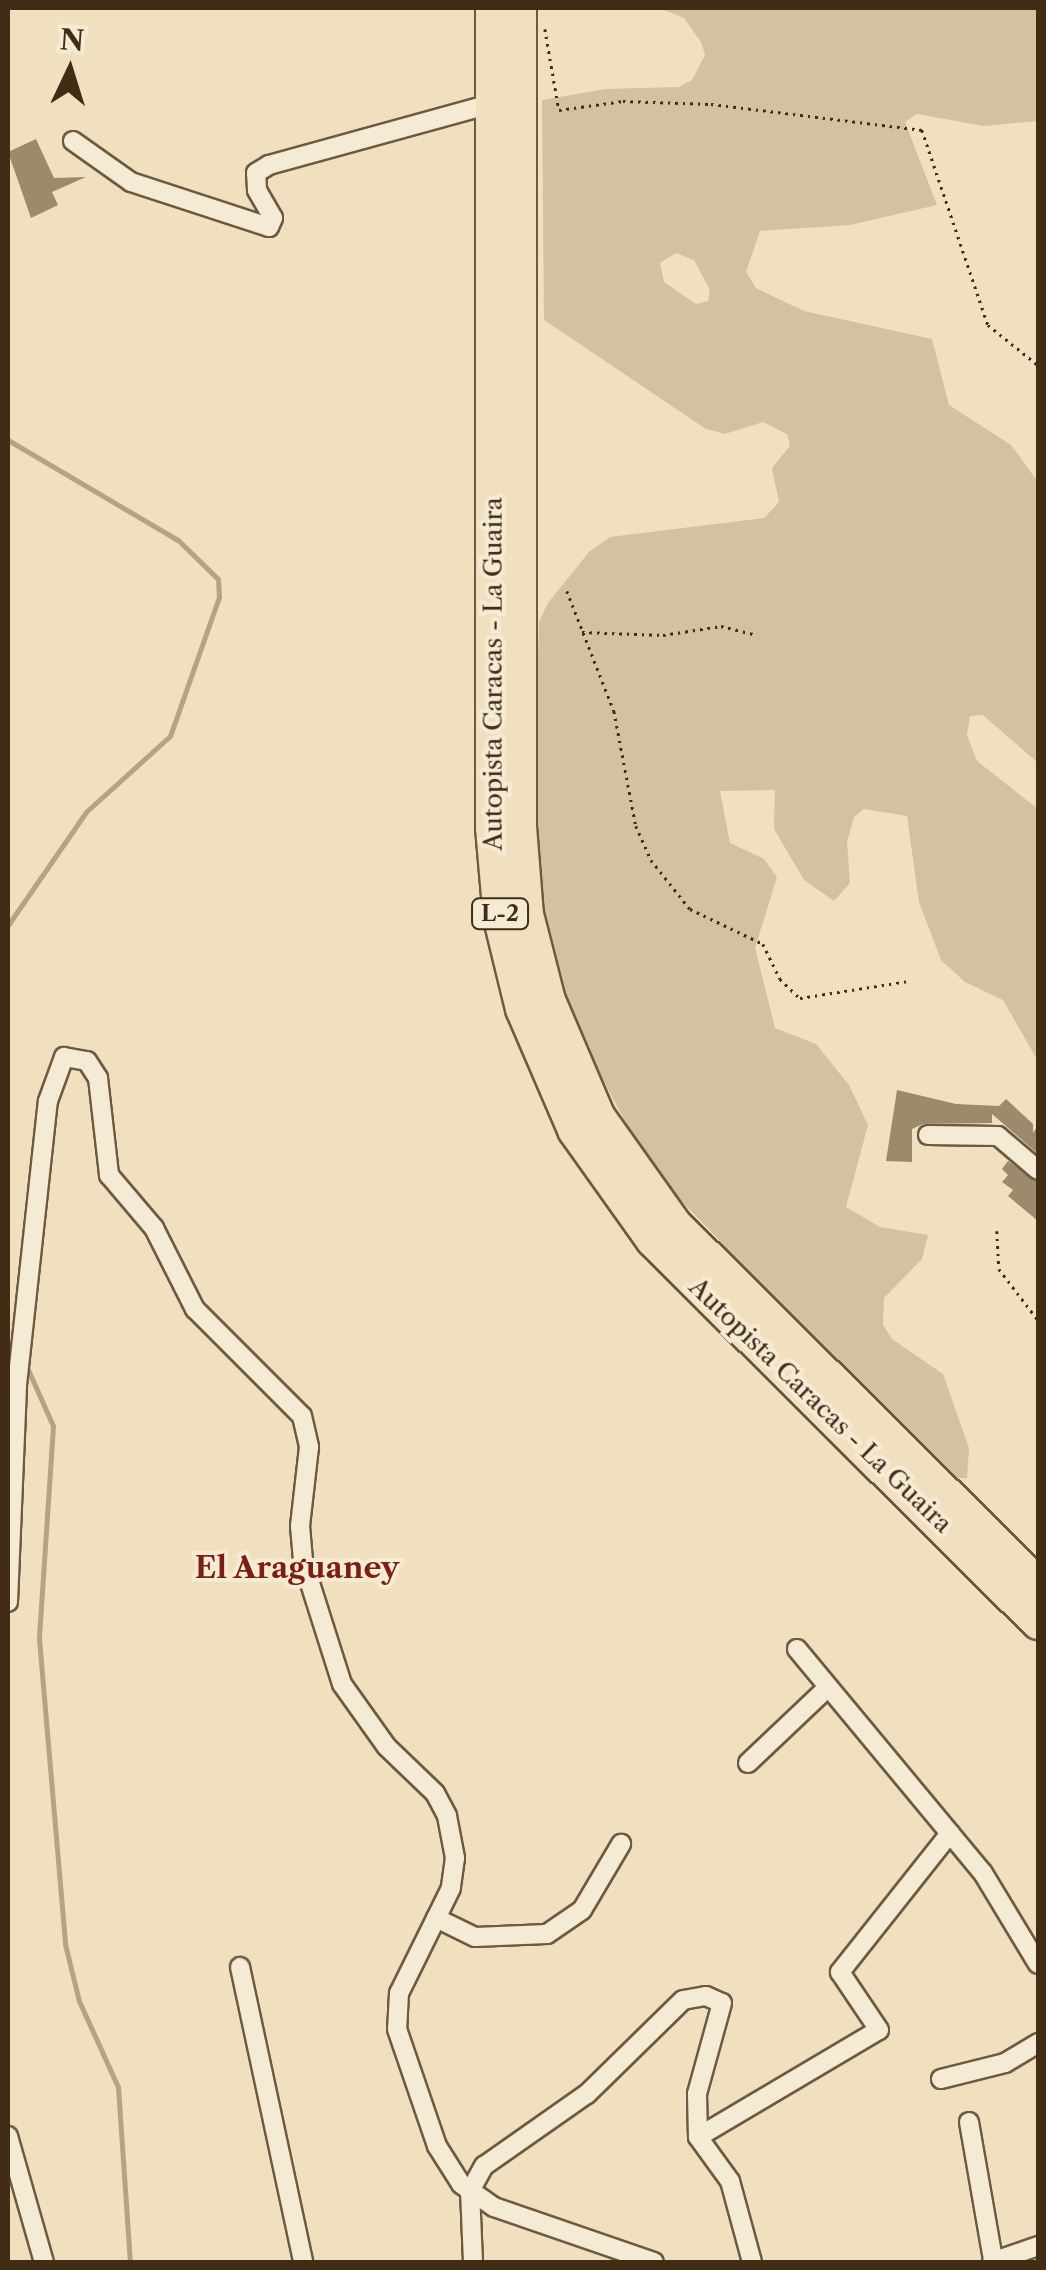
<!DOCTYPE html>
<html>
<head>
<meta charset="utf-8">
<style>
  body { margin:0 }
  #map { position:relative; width:1046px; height:2270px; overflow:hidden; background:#f0e0bf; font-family:"Libre Caslon Text",serif }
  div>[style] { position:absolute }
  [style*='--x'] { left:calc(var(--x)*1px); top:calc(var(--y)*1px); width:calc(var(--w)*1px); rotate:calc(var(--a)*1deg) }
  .green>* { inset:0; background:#d2c2a2 }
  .stream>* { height:5px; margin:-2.5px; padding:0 2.5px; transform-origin:2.5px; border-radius:2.5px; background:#b4a385 }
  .building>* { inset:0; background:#9c8a6d }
  .path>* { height:2.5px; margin-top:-1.25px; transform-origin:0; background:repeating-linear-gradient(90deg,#412d15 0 2.5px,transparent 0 7.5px) }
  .roads { filter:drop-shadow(2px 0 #6d5a40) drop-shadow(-2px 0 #6d5a40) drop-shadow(0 2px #6d5a40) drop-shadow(0 -2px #6d5a40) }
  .street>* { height:18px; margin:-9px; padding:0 9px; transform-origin:9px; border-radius:9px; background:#f5ebd5 }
  .highway>* { height:35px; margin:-17.5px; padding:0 17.5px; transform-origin:17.5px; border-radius:17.5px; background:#f0e0bf }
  span { translate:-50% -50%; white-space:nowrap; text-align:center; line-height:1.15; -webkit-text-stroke:8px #f5ebd5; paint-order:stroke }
  .shield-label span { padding:2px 8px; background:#f5ebd5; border:2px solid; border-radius:8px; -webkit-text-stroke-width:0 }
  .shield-label { font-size:22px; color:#412d15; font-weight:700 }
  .street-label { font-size:25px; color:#412d15 }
  .quarter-label { font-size:30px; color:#7a1f14; font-weight:700 }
  .frame { position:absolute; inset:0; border:10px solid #412d15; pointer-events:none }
  .north { position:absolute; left:20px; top:20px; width:100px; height:100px; -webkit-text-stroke:8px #f5ebd5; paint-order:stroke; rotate:4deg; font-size:28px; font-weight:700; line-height:40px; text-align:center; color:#412d15 }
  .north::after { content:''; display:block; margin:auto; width:35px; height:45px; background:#412d15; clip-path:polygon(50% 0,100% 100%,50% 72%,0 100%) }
</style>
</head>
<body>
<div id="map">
  <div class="green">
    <i style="clip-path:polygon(evenodd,659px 8px,1038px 8px,1038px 121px,984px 126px,917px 114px,905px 122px,937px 205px,850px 225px,760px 231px,746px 272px,756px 288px,804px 311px,932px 339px,949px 405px,1011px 445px,1038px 482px,1038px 763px,983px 715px,970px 716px,967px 735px,977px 761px,1038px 809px,1038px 1061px,1003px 1000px,965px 982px,941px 960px,919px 902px,907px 816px,864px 809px,854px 817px,847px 842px,850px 883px,834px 901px,804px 880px,774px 829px,775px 790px,720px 791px,730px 843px,764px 859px,777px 877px,755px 948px,775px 1028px,816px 1044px,849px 1085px,868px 1125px,846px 1207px,880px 1227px,928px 1235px,922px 1259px,884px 1298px,883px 1325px,892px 1339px,943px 1374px,969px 1448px,967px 1478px,953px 1478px,855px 1382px,650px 1168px,576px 1029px,547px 940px,533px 829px,539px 622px,548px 603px,589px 552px,610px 537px,764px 518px,779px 502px,772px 468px,790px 446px,787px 434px,763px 422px,725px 434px,706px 429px,544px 320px,542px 100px,606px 89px,679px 87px,692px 80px,705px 55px,701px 42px,684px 18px,659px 8px,676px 253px,694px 260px,710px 290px,708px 301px,696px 304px,664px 282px,660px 263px,676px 253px)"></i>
  </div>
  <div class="stream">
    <i style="--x:8;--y:440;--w:197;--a:30.5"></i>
    <i style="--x:178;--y:540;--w:56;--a:44.3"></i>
    <i style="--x:218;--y:579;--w:18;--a:87"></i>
    <i style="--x:219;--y:597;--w:147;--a:109.4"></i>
    <i style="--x:170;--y:736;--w:113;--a:137.9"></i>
    <i style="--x:86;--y:812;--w:137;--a:124.6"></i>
    <i style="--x:26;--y:1365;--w:67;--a:66.1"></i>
    <i style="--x:53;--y:1426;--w:213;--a:93.8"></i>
    <i style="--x:39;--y:1639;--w:306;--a:85.1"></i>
    <i style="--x:65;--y:1944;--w:59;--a:76.2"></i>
    <i style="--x:79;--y:2001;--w:94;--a:65.6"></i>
    <i style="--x:118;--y:2087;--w:175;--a:86.1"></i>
  </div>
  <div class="building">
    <i style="clip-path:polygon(36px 139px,54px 178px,86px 177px,52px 192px,58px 205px,31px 218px,8px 152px)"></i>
    <i style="clip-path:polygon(897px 1090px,956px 1104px,999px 1106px,1006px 1099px,1033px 1124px,1033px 1133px,1038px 1125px,1038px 1154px,992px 1114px,992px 1123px,923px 1124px,912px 1129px,912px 1162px,886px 1161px)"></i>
    <i style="clip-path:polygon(1008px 1161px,1038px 1182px,1038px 1221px,1008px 1196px,1013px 1190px,1002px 1182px,1008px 1175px,1002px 1169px)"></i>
  </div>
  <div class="path">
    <i style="--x:545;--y:29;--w:82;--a:80.2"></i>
    <i style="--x:559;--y:110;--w:65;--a:-8"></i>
    <i style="--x:623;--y:101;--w:88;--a:2"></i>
    <i style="--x:711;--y:104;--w:213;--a:7"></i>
    <i style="--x:922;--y:130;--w:206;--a:71.3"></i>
    <i style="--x:988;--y:325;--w:64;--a:38.7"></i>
    <i style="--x:567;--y:591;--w:129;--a:68.6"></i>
    <i style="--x:614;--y:711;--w:117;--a:79.2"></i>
    <i style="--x:636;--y:826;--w:37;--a:66"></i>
    <i style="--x:651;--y:860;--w:63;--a:51.5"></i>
    <i style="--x:690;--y:909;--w:81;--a:25.6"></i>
    <i style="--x:763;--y:944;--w:39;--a:64"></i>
    <i style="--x:780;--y:979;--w:28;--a:44"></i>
    <i style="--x:800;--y:998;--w:109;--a:-8.9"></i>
    <i style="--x:582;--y:632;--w:81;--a:2.1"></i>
    <i style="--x:663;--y:635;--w:59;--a:-8.8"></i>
    <i style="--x:721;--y:626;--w:37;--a:14"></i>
    <i style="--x:997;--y:1231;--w:38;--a:87"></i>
    <i style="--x:999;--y:1269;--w:64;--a:52.6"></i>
  </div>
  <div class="roads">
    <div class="street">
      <i style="--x:73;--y:141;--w:71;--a:35.3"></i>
      <i style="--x:131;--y:182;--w:145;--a:18.1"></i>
      <i style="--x:269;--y:227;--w:10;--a:-66"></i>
      <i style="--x:273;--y:218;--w:32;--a:-120"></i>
      <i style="--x:257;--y:190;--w:17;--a:-93"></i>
      <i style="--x:256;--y:173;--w:15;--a:-32"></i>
      <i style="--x:269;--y:165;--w:233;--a:-15.4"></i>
      <i style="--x:928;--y:1135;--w:70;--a:0.8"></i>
      <i style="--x:998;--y:1136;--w:52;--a:40.4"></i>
      <i style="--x:8;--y:1602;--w:217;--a:-87.6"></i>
      <i style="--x:17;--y:1385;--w:286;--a:-83.8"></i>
      <i style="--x:48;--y:1101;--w:47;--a:-70"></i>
      <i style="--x:64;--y:1057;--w:23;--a:10"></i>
      <i style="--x:87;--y:1061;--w:20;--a:57"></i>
      <i style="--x:98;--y:1078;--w:98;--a:83.5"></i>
      <i style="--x:109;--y:1175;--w:70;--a:49.7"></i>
      <i style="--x:154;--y:1228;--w:91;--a:63.2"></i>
      <i style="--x:195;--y:1309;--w:151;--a:45"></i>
      <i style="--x:302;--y:1416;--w:32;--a:77"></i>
      <i style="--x:309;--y:1447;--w:80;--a:96.5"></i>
      <i style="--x:300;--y:1526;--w:35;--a:85"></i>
      <i style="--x:303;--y:1561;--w:129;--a:72.4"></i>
      <i style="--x:342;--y:1684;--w:77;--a:54.5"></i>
      <i style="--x:387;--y:1747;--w:66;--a:43.8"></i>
      <i style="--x:435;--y:1793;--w:26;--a:62"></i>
      <i style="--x:447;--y:1816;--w:43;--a:79.2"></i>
      <i style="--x:455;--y:1858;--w:30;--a:98"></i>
      <i style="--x:451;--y:1888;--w:117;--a:116.3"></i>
      <i style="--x:399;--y:1993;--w:36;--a:93"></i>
      <i style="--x:397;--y:2029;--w:124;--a:71.1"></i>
      <i style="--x:437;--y:2146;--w:45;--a:57.7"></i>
      <i style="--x:461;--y:2184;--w:40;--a:34.9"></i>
      <i style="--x:494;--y:2207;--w:169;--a:19"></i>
      <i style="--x:797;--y:1649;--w:291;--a:50.3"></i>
      <i style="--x:983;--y:1873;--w:106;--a:58.9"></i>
      <i style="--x:748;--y:1763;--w:108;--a:-43.5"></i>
      <i style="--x:436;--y:1918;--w:43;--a:26"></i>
      <i style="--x:475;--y:1937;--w:72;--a:-2.4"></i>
      <i style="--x:547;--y:1934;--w:42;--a:-34.4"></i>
      <i style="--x:582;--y:1910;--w:77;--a:-59.4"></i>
      <i style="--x:240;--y:1967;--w:302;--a:77.9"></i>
      <i style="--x:941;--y:2079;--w:66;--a:-14"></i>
      <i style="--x:1005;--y:2063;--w:39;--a:-31"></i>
      <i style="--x:969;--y:2122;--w:140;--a:80.1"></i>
      <i style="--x:8;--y:2136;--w:131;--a:74.1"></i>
      <i style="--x:698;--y:2137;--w:210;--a:-30.6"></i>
      <i style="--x:879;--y:2030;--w:70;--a:-123.9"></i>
      <i style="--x:840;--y:1972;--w:177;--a:-51.6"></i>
      <i style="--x:473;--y:2262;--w:71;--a:-92.4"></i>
      <i style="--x:470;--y:2191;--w:29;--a:-61"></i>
      <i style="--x:484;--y:2166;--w:126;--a:-35"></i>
      <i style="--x:587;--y:2094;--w:134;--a:-44.4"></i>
      <i style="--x:683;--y:2000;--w:23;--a:-10"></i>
      <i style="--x:706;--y:1996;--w:17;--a:24"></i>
      <i style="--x:722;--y:2003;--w:94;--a:105.4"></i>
      <i style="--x:697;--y:2094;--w:43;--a:88.7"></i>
      <i style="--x:698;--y:2137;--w:54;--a:54"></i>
      <i style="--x:730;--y:2181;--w:84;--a:74.8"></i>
      <i style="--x:992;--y:2262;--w:49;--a:-19.2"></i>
    </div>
    <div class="highway">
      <i style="--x:493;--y:8;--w:819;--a:90"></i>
      <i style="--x:493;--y:827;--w:91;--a:85"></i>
      <i style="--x:501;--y:918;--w:93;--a:76.3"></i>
      <i style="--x:523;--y:1008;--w:132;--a:66.7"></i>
      <i style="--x:575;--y:1129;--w:136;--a:54.6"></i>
      <i style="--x:654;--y:1240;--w:541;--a:44.78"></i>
      <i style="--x:518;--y:8;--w:818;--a:90"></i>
      <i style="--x:518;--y:826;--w:88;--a:85.5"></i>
      <i style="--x:525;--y:914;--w:89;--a:75.7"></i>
      <i style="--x:547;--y:1000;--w:127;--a:66.9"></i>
      <i style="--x:597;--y:1117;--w:131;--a:54.6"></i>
      <i style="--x:673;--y:1224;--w:514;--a:44.76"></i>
    </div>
  </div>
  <div class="shield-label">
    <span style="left:500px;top:914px">L-2</span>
  </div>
  <div class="street-label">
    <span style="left:494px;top:674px;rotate:-90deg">Autopista Caracas - La Guaira</span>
    <span style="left:820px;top:1406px;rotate:44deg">Autopista Caracas - La Guaira</span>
  </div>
  <div class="quarter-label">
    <span style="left:297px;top:1568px">El Araguaney</span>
  </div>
  <div class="frame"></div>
  <div class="north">N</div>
</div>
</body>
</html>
